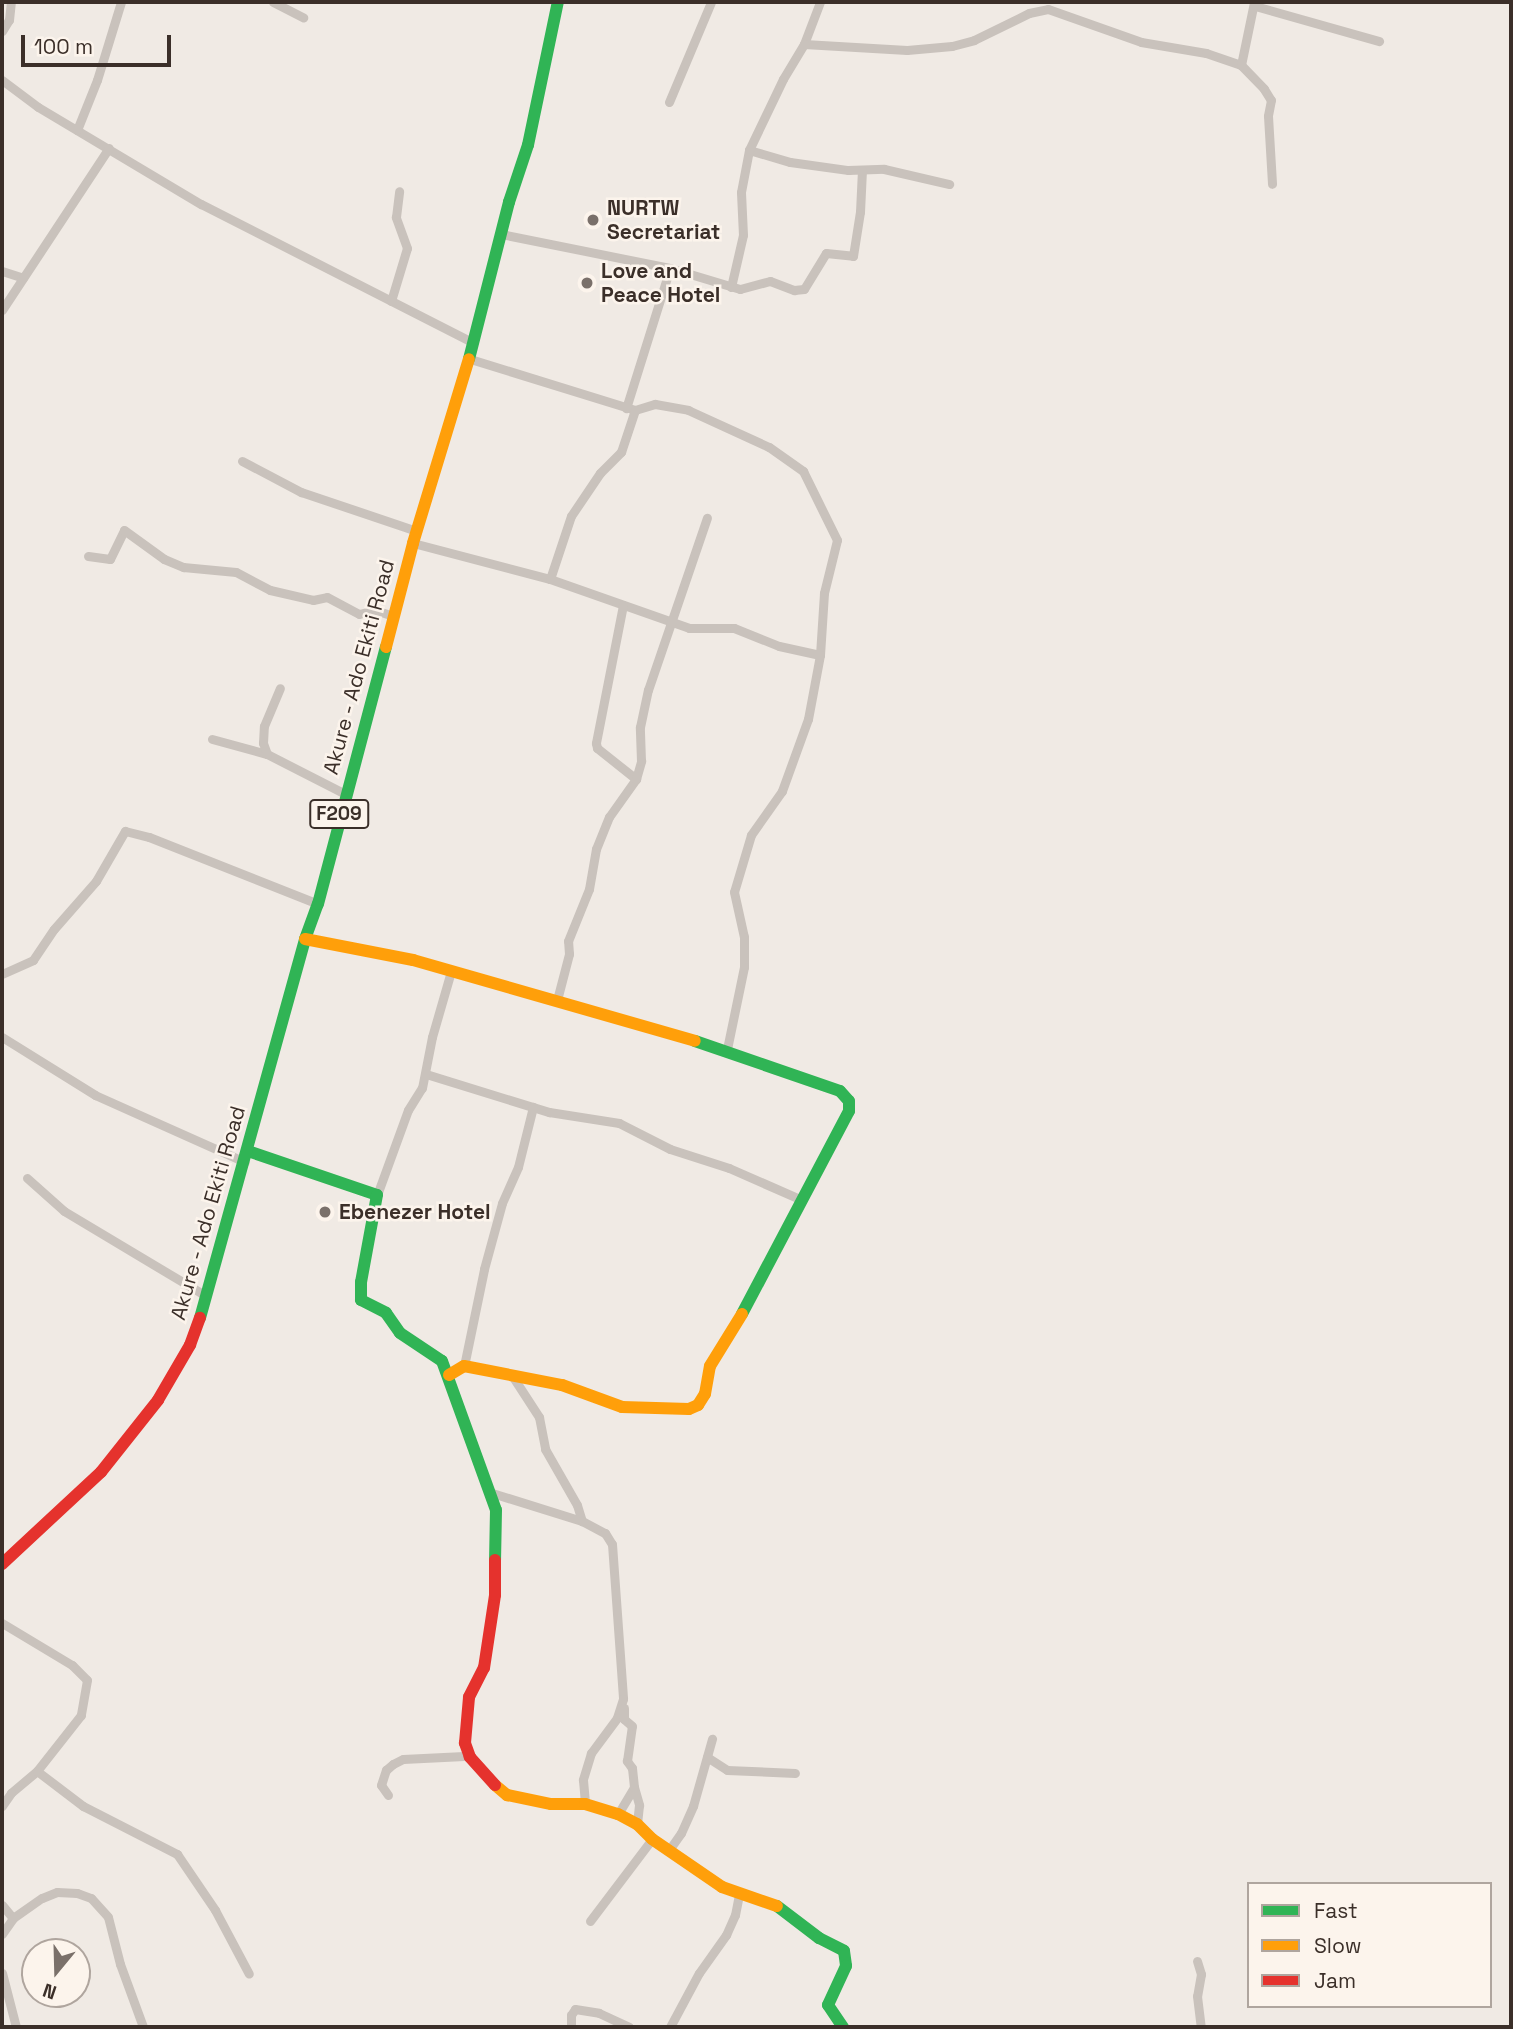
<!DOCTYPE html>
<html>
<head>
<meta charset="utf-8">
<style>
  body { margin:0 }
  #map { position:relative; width:1513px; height:2029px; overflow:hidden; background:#f0eae4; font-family:"Space Grotesk",sans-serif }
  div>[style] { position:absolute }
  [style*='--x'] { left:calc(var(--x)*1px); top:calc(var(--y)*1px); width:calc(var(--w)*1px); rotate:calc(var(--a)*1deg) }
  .street>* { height:9px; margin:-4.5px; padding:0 4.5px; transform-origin:4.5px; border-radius:4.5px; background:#c9c2bc }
  .fast>* { height:12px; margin:-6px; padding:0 6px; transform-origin:6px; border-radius:6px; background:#30b455 }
  .slow>* { height:12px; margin:-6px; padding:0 6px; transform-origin:6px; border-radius:6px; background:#ff9f0a }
  .jam>* { height:12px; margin:-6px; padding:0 6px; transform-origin:6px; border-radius:6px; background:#e5322d }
  .dots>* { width:19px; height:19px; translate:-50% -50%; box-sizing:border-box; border:4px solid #fcf4ec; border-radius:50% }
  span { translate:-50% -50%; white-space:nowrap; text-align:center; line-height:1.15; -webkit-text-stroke:5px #fcf4ec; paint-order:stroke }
  .shield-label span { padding:2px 5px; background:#fcf4ec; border:2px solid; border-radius:5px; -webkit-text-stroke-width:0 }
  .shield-label { font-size:19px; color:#3b2f29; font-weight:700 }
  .poi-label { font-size:21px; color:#3b2f29; font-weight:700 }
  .left { translate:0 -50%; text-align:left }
  .street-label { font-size:21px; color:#3b2f29 }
  .frame { position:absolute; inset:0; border:4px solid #3b2f29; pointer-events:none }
  .legend { position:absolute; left:1247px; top:1882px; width:245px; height:126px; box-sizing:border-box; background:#fcf4ec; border:2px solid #afa59e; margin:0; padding:9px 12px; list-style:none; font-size:21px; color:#3b2f29 }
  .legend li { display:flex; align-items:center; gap:14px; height:35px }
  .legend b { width:35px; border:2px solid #afa59e }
  .north { position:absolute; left:21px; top:1938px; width:70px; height:70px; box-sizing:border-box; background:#fcf4ec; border:2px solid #afa59e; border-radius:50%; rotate:199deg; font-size:19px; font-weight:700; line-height:28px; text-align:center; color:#3b2f29 }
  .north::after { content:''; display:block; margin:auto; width:24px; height:32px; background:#7a706a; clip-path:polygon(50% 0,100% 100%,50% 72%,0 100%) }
  .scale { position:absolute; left:21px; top:35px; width:150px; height:32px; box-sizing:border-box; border:4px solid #3b2f29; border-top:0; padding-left:9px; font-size:21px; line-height:24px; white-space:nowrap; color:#3b2f29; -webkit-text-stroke:5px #fcf4ec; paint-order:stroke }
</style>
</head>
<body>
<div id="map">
  <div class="street">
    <i style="--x:273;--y:2;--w:34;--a:27"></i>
    <i style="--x:820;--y:2;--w:45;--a:110.9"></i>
    <i style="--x:804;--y:44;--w:103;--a:3.3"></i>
    <i style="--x:907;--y:50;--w:45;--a:-5.1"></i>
    <i style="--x:952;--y:46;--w:23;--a:-15"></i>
    <i style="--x:974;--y:40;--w:61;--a:-26.1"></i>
    <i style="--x:1029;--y:13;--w:19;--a:-12"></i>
    <i style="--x:1048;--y:9;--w:99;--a:19.5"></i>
    <i style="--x:1141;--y:42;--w:66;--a:9.6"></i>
    <i style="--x:1206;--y:53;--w:37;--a:19"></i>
    <i style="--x:1241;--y:65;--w:33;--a:46"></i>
    <i style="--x:1264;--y:89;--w:13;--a:58"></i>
    <i style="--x:1271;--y:100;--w:16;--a:101"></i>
    <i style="--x:1268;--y:116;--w:68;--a:86.6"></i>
    <i style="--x:1255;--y:6;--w:129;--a:15.8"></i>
    <i style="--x:2;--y:31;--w:13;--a:-58"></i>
    <i style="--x:9;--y:20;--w:18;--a:-84"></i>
    <i style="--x:1241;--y:65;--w:64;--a:-78.3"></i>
    <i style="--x:2;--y:80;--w:45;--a:36.9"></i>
    <i style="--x:38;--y:107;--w:190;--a:30.8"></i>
    <i style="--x:201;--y:204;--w:304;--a:27"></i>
    <i style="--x:669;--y:102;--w:108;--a:-67.2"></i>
    <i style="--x:77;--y:130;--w:54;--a:-68.2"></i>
    <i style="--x:97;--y:80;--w:82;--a:-72.9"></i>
    <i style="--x:749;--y:150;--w:43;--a:16.3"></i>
    <i style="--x:790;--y:162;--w:59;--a:7.9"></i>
    <i style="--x:848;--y:170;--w:36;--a:-2"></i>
    <i style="--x:884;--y:169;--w:67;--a:13"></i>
    <i style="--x:501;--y:234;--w:172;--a:11.4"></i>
    <i style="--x:670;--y:268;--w:147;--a:107.4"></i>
    <i style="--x:670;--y:268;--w:73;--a:16.7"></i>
    <i style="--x:740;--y:289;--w:31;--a:-15"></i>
    <i style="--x:770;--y:281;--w:26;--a:21"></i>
    <i style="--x:794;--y:290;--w:10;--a:-6"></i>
    <i style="--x:804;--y:289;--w:42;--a:-58.6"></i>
    <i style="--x:826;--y:253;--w:27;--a:6"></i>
    <i style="--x:853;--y:256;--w:45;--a:-81"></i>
    <i style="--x:860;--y:212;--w:42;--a:-87.3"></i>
    <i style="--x:2;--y:271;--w:22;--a:18"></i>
    <i style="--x:731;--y:287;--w:53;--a:-77"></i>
    <i style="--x:743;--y:235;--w:43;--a:-92.7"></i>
    <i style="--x:741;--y:192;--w:43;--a:-79.2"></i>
    <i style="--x:749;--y:150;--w:79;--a:-64.4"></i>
    <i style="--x:783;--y:79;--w:41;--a:-59"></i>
    <i style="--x:391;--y:301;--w:55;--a:-73.2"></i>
    <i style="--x:407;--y:248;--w:33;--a:-110"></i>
    <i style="--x:396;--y:217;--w:26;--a:-83"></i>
    <i style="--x:2;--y:310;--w:194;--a:-56.6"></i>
    <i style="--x:467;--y:358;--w:176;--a:17.2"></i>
    <i style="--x:635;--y:410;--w:21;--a:-17"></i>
    <i style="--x:655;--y:404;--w:34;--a:10"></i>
    <i style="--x:688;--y:410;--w:89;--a:24.6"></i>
    <i style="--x:769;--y:447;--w:42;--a:35.2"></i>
    <i style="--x:803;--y:471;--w:77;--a:63.8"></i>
    <i style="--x:837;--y:540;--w:55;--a:103.8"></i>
    <i style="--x:824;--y:593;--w:62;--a:93.7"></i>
    <i style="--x:820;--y:655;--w:65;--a:100.6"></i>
    <i style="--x:808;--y:719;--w:77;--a:109.9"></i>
    <i style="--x:782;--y:791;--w:54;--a:125.2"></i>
    <i style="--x:751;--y:835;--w:59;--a:106.6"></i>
    <i style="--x:734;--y:892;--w:46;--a:77.5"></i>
    <i style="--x:744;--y:937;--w:30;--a:90"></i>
    <i style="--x:744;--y:967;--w:84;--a:101.7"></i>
    <i style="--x:242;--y:461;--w:67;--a:27.7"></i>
    <i style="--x:301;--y:492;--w:122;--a:18.6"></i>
    <i style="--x:413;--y:543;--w:142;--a:14.7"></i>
    <i style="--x:550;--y:579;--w:147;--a:19.4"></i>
    <i style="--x:689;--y:628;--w:45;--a:0"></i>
    <i style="--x:734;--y:628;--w:48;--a:21.8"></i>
    <i style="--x:779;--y:646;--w:42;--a:12.4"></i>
    <i style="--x:88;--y:556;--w:22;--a:8"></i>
    <i style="--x:110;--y:559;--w:32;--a:-64"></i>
    <i style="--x:124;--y:530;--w:49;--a:35.9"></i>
    <i style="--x:164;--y:559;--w:21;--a:23"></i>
    <i style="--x:183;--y:567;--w:53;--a:5.4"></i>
    <i style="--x:236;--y:572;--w:38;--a:28"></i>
    <i style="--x:270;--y:590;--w:44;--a:13.1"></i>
    <i style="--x:313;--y:600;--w:14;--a:-12"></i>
    <i style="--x:327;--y:597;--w:36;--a:28"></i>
    <i style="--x:359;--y:614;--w:16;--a:-14"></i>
    <i style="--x:375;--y:610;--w:20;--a:18"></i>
    <i style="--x:550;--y:579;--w:66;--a:-71.6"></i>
    <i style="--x:571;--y:516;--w:52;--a:-56"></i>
    <i style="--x:600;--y:473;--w:30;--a:-45"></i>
    <i style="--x:621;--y:452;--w:44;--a:-71.6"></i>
    <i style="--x:623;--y:605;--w:141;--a:101.1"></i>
    <i style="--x:596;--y:743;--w:5;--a:79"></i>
    <i style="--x:597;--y:748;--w:50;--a:38.5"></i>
    <i style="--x:212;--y:739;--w:57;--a:15.3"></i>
    <i style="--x:267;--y:754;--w:88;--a:27.1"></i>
    <i style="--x:267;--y:754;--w:12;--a:-110"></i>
    <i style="--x:263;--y:743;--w:17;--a:-87"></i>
    <i style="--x:264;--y:726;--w:41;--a:-67.2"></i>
    <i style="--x:2;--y:974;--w:34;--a:-24"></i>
    <i style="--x:33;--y:960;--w:37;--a:-56"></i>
    <i style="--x:54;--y:929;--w:64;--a:-48.8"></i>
    <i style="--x:96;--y:881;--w:58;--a:-59.9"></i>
    <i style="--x:125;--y:831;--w:25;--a:14"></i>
    <i style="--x:149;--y:837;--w:182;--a:21.6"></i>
    <i style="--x:557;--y:1000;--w:48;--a:-75.4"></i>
    <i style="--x:569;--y:954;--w:13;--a:-94"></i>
    <i style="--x:568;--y:941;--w:56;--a:-68"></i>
    <i style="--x:589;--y:889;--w:41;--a:-80.1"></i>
    <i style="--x:596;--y:849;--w:35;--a:-68"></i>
    <i style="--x:609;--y:817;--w:47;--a:-54.6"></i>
    <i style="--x:636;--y:779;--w:19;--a:-74"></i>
    <i style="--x:641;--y:761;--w:34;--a:-92"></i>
    <i style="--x:640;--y:727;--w:38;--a:-78"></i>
    <i style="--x:648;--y:690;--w:182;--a:-71.1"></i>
    <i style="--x:2;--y:1037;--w:110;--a:31.9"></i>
    <i style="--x:95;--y:1095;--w:164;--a:24.1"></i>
    <i style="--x:426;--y:1074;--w:129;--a:17.2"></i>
    <i style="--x:549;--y:1112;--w:71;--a:8.9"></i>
    <i style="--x:619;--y:1123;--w:57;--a:27"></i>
    <i style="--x:670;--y:1149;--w:62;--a:17.9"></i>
    <i style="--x:729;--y:1168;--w:80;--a:23.7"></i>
    <i style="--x:27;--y:1178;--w:50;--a:41.7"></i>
    <i style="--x:64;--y:1211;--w:165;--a:30.9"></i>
    <i style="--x:377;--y:1195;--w:90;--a:-70"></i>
    <i style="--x:408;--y:1110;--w:26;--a:-58"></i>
    <i style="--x:422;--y:1088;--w:52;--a:-78.9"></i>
    <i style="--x:432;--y:1037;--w:69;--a:-73.9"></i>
    <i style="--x:464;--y:1366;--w:99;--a:-78.3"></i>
    <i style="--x:484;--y:1269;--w:68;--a:-74.7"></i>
    <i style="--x:502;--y:1203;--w:39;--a:-66"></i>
    <i style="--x:518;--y:1167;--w:62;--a:-76"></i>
    <i style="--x:513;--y:1377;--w:48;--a:57"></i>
    <i style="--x:539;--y:1417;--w:33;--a:79"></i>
    <i style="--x:545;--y:1449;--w:64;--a:60.3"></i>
    <i style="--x:577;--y:1505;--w:17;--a:73"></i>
    <i style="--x:492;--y:1493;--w:94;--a:17.3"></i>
    <i style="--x:582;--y:1521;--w:26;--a:28"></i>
    <i style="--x:605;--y:1533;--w:13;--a:58"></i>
    <i style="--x:612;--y:1544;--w:155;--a:85.9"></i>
    <i style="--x:623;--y:1699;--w:20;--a:108"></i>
    <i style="--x:617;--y:1718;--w:44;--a:126.6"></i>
    <i style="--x:591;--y:1753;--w:28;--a:107"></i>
    <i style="--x:583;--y:1780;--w:24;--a:85"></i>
    <i style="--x:2;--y:1623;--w:82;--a:31"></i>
    <i style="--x:72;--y:1665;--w:21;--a:45"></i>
    <i style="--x:87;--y:1680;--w:36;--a:100"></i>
    <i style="--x:81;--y:1715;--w:71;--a:128.2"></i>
    <i style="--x:37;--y:1771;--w:34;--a:140"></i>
    <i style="--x:11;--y:1793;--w:16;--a:125"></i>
    <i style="--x:707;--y:1757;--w:24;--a:33"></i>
    <i style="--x:727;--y:1770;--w:68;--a:2.5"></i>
    <i style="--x:37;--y:1771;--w:58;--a:37.3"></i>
    <i style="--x:83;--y:1806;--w:106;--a:27.1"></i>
    <i style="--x:177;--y:1854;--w:68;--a:55.8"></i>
    <i style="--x:215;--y:1910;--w:72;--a:62"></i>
    <i style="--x:634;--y:1787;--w:19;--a:74"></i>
    <i style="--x:639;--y:1805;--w:19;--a:96"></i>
    <i style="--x:388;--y:1795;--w:12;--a:-125"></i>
    <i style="--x:381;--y:1785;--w:16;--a:-72"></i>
    <i style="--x:386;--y:1770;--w:9;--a:-41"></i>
    <i style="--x:393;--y:1764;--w:11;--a:-27"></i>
    <i style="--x:403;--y:1759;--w:61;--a:-2.8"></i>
    <i style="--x:464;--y:1756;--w:5;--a:-37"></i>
    <i style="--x:618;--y:1814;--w:31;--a:-59"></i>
    <i style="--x:634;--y:1787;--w:19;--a:-96"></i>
    <i style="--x:632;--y:1768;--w:9;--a:-126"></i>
    <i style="--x:627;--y:1761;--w:35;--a:-82"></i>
    <i style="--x:632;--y:1726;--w:11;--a:-139"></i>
    <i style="--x:624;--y:1719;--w:11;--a:-90"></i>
    <i style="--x:669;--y:1850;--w:21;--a:-55"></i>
    <i style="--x:681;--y:1833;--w:30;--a:-66"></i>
    <i style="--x:693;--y:1806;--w:70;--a:-74.2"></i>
    <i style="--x:2;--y:1905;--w:17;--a:50"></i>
    <i style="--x:590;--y:1921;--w:103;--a:-52.9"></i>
    <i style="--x:2;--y:1934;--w:19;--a:-55"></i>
    <i style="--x:13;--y:1918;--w:35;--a:-35"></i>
    <i style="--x:42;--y:1898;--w:16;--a:-22"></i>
    <i style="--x:57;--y:1892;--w:20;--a:3"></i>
    <i style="--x:77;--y:1893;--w:15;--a:20"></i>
    <i style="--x:91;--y:1898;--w:25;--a:48"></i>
    <i style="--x:108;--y:1917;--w:49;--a:75.7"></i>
    <i style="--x:120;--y:1964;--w:67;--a:69.9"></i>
    <i style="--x:1197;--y:1961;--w:14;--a:73"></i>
    <i style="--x:1201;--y:1974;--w:22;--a:100"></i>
    <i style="--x:1197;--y:1996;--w:31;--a:83"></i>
    <i style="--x:2;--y:1973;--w:56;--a:75.5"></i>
    <i style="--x:571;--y:2027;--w:12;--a:-90"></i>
    <i style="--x:571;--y:2015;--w:7;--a:-56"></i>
    <i style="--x:575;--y:2009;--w:24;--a:9"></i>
    <i style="--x:599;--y:2013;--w:33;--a:25"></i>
    <i style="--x:670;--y:2027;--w:61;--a:-61.8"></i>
    <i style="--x:699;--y:1973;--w:47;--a:-54.6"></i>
    <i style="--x:726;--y:1935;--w:22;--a:-66"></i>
    <i style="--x:735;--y:1915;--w:20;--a:-79"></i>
  </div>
  <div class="fast">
    <i style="--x:469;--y:359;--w:162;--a:-75.7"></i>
    <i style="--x:509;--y:202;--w:60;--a:-71.6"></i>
    <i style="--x:528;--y:145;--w:146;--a:-78.2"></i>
    <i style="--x:695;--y:1041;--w:153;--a:19"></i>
    <i style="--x:840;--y:1091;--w:13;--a:48"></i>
    <i style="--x:849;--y:1101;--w:10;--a:90"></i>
    <i style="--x:849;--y:1111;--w:229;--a:117.8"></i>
    <i style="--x:248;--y:1151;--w:136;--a:18.8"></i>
    <i style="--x:377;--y:1195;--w:88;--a:100.4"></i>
    <i style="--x:361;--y:1282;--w:18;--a:90"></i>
    <i style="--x:361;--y:1300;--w:28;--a:27"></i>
    <i style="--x:386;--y:1313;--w:24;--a:55"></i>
    <i style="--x:400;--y:1333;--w:50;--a:33.7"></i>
    <i style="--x:442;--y:1361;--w:158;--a:70.1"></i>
    <i style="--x:496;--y:1510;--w:50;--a:91.1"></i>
    <i style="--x:200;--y:1318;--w:393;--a:-74.5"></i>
    <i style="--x:305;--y:939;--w:37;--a:-70"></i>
    <i style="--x:318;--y:904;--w:266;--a:-75.2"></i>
    <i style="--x:777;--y:1906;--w:53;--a:37.3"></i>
    <i style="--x:819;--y:1938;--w:28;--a:27"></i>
    <i style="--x:844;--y:1951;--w:15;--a:82"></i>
    <i style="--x:846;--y:1966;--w:43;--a:114.8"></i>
    <i style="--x:828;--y:2005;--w:27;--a:56"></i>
  </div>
  <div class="slow">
    <i style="--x:386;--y:647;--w:107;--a:-75.4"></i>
    <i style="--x:413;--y:543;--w:192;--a:-73.1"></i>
    <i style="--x:305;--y:939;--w:110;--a:11"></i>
    <i style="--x:413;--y:960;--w:293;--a:16"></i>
    <i style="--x:449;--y:1375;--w:17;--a:-31"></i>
    <i style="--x:464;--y:1366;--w:100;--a:11"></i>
    <i style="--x:562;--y:1385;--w:64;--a:20.1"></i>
    <i style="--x:622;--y:1407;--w:67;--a:1.7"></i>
    <i style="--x:689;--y:1409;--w:10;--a:-24"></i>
    <i style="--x:698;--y:1405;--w:13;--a:-58"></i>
    <i style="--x:705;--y:1394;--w:28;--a:-80"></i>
    <i style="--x:710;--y:1366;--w:61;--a:-58.4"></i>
    <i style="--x:495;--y:1785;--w:16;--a:40"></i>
    <i style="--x:507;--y:1795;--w:45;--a:11.6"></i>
    <i style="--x:551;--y:1804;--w:34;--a:0"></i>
    <i style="--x:585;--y:1804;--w:34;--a:17"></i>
    <i style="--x:618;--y:1814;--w:21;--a:28"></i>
    <i style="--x:637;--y:1824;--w:21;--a:45"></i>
    <i style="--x:652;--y:1839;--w:85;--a:34.4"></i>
    <i style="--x:722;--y:1887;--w:58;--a:19.1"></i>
  </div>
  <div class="jam">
    <i style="--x:2;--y:1564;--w:135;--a:-42.9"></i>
    <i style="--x:101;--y:1472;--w:92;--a:-51.6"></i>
    <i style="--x:158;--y:1400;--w:64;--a:-59.8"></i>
    <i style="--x:190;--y:1345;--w:29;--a:-70"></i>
    <i style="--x:495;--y:1785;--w:38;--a:-132"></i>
    <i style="--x:470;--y:1757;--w:15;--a:-110"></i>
    <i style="--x:465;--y:1743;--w:46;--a:-85"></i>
    <i style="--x:469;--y:1697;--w:33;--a:-63"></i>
    <i style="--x:484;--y:1668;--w:74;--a:-81.4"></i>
    <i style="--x:495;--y:1595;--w:35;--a:-90"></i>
  </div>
  <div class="dots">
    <i style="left:593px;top:220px;background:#7a706a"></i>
    <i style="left:587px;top:283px;background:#7a706a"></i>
    <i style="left:325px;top:1212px;background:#7a706a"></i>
  </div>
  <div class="shield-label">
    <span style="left:339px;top:814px">F209</span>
  </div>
  <div class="poi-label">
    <span class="left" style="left:607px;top:220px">NURTW<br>Secretariat</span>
    <span class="left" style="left:601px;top:283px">Love and<br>Peace Hotel</span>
    <span class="left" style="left:339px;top:1212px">Ebenezer Hotel</span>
  </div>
  <div class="street-label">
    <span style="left:359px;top:667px;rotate:-75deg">Akure - Ado Ekiti Road</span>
    <span style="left:208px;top:1213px;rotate:-74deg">Akure - Ado Ekiti Road</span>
  </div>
  <div class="frame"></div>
  <ul class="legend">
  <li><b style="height:9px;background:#30b455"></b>Fast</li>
  <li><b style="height:9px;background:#ff9f0a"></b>Slow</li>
  <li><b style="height:9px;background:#e5322d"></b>Jam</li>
  </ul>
  <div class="north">N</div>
  <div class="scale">100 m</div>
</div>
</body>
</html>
